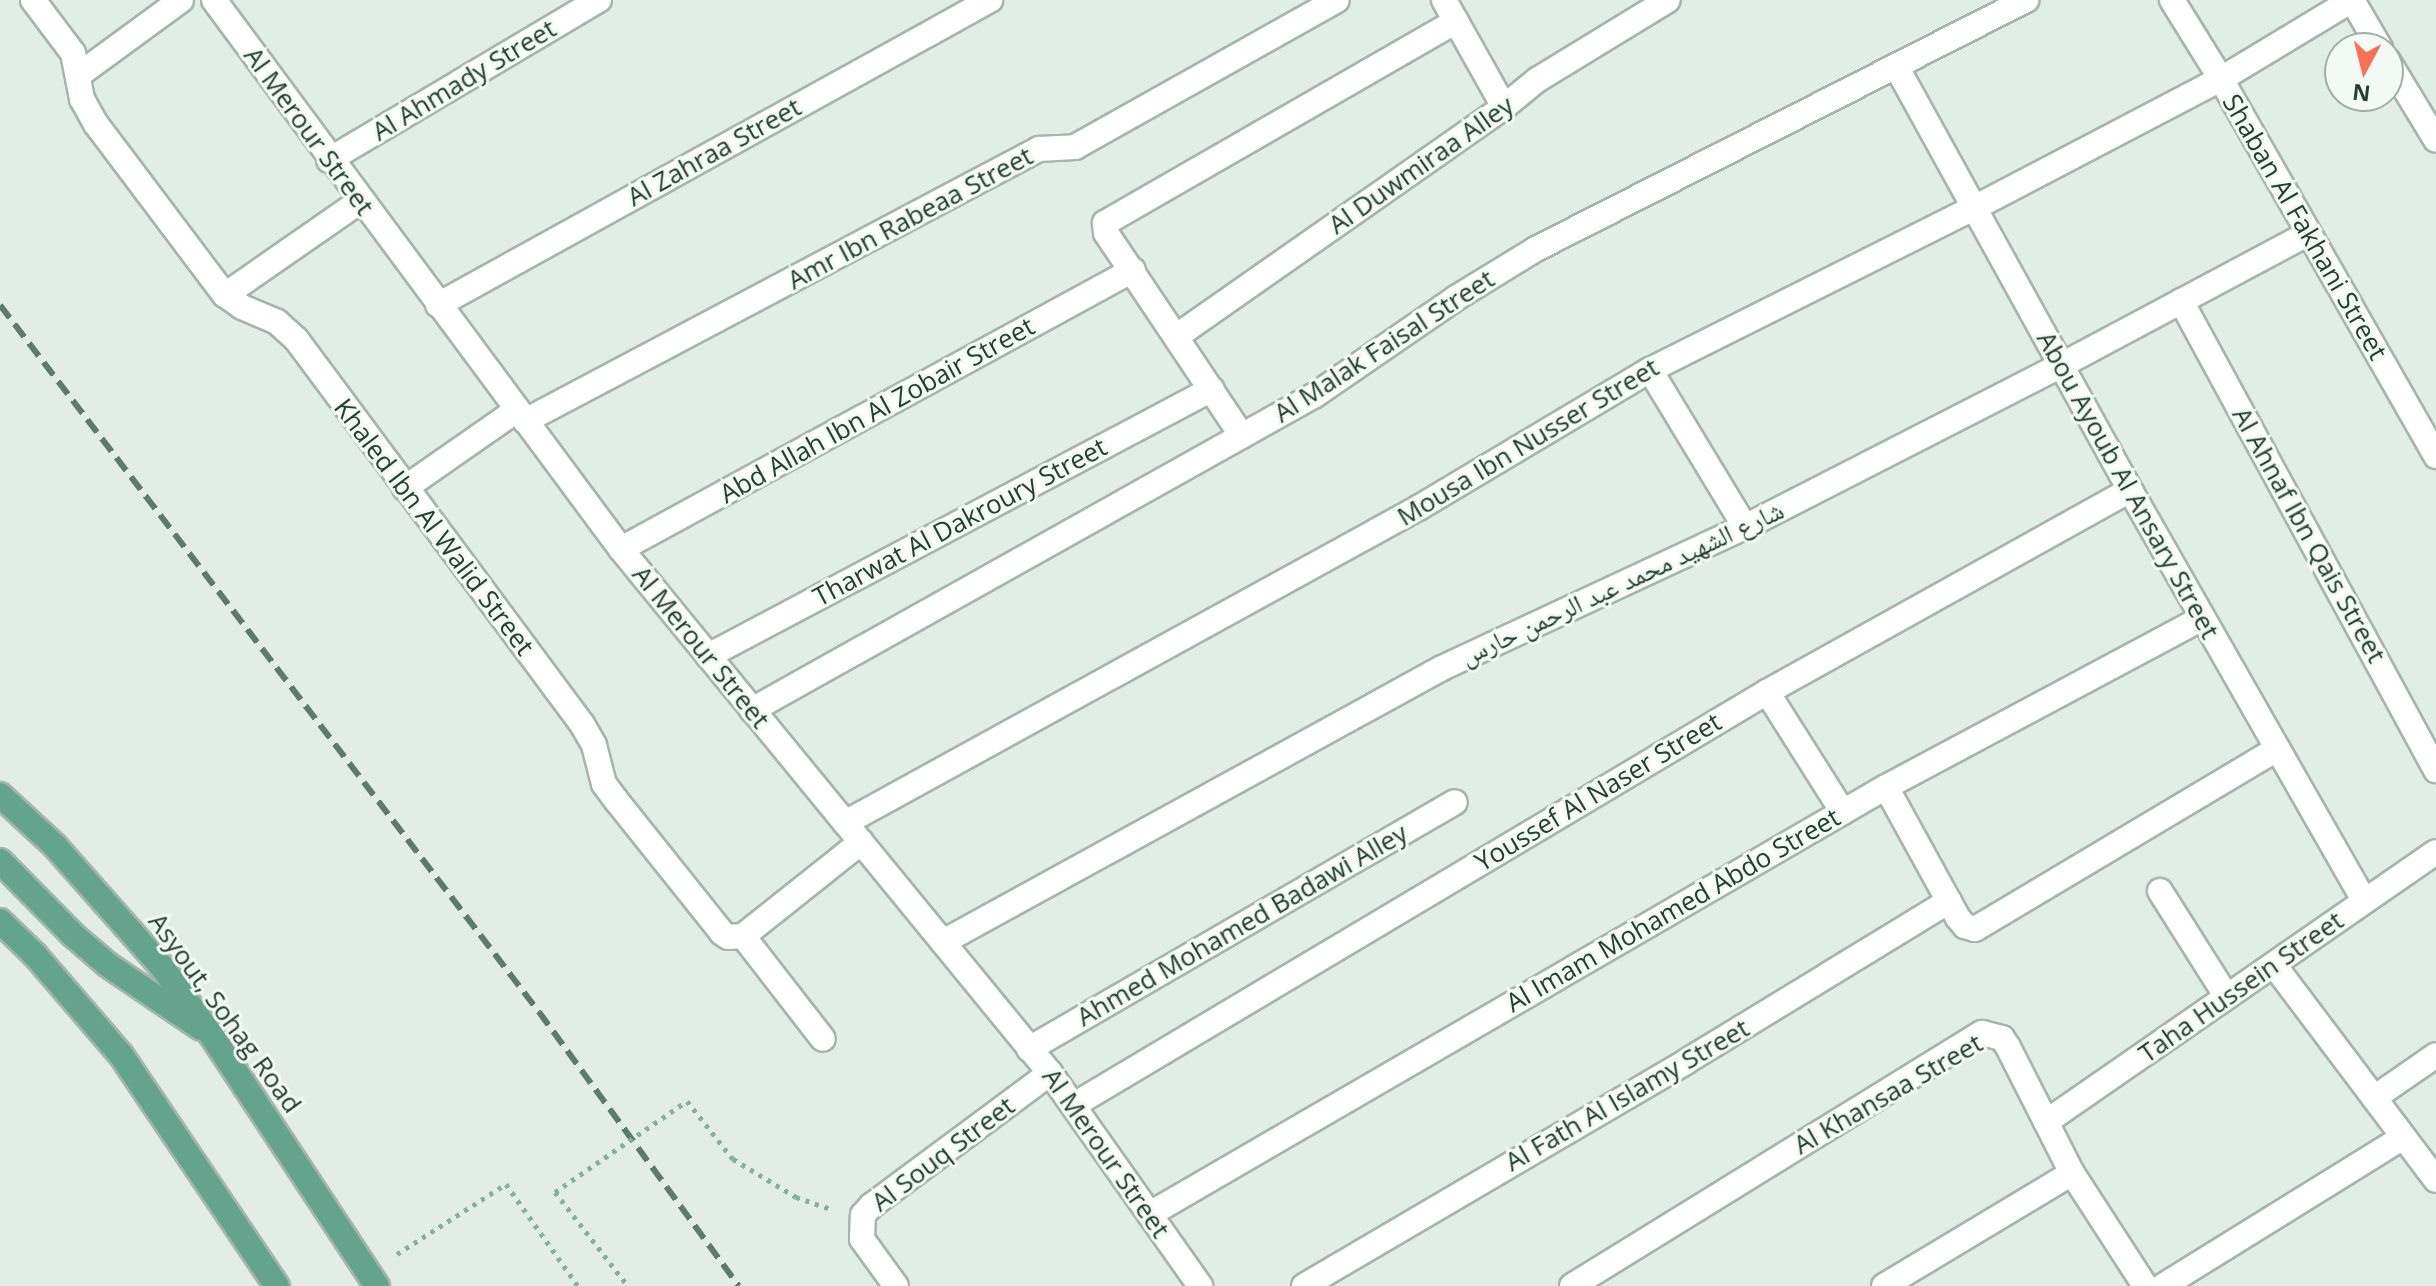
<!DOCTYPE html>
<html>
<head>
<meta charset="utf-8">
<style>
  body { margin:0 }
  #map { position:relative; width:2436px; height:1286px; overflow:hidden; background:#e2ede7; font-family:"Open Sans","Noto Naskh Arabic",sans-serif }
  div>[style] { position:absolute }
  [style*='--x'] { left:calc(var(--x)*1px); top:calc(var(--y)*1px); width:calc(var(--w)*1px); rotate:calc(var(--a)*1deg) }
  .path>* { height:5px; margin-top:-2.5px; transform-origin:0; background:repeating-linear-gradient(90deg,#81b29f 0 4px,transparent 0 10px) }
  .roads { filter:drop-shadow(2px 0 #a4b5ae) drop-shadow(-2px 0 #a4b5ae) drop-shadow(0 2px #a4b5ae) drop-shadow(0 -2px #a4b5ae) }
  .minor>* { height:24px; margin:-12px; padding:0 12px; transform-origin:12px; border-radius:12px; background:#fff }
  .major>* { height:24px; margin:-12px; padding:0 12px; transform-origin:12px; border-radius:12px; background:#64a48f }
  .rail>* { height:6px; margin-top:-3px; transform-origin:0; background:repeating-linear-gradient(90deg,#5b7a70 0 16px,transparent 0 24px) }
  .path-bridge>* { height:5px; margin-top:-2.5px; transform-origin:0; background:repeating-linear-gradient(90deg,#81b29f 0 4px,transparent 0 10px) }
  span { translate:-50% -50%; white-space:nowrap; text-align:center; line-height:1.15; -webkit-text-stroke:6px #f3f9f5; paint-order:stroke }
  .street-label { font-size:26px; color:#213f34 }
  .north { position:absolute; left:2324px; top:32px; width:80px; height:80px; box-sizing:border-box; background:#f3f9f5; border:2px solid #9fafa8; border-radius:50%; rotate:187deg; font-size:22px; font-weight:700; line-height:32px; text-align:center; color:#213f34 }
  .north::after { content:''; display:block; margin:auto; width:28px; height:36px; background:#f87055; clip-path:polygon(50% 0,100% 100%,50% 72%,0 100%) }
</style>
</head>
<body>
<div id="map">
  <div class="path">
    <i style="--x:687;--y:1101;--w:74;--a:51.6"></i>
    <i style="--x:733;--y:1159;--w:74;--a:31.1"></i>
    <i style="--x:796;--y:1197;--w:37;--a:19"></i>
    <i style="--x:555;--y:1192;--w:119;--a:52.2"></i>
    <i style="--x:397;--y:1254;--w:130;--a:-32.7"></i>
    <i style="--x:506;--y:1184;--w:125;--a:54.8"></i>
  </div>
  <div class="roads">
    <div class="minor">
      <i style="--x:33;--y:0;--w:66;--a:53"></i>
      <i style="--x:73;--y:53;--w:47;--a:78.9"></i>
      <i style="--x:82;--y:99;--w:29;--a:61"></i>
      <i style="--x:96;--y:124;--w:214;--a:53"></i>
      <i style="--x:225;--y:295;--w:21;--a:35"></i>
      <i style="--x:242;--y:307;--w:38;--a:23"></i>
      <i style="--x:277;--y:322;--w:25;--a:42"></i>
      <i style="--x:296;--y:339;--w:480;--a:53.4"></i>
      <i style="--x:582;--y:724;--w:24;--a:60"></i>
      <i style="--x:594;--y:745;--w:40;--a:75.6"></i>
      <i style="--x:604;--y:784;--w:20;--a:53"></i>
      <i style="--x:616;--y:800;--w:170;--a:51.4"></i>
      <i style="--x:722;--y:933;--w:7;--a:34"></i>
      <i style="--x:728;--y:937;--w:15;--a:-4"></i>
      <i style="--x:743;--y:936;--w:151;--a:-38.5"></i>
      <i style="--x:214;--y:0;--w:683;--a:53.45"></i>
      <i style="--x:621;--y:549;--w:677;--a:50.69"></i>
      <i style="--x:1050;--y:1073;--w:261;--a:54.8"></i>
      <i style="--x:1444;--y:0;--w:123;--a:60.7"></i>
      <i style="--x:2172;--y:0;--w:93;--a:58.2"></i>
      <i style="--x:2221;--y:79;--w:434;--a:60.3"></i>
      <i style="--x:2352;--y:0;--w:56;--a:59.7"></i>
      <i style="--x:2388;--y:61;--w:92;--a:58.7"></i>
      <i style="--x:1896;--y:66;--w:484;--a:61.1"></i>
      <i style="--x:2130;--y:490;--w:473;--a:60.3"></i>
      <i style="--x:80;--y:74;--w:125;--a:-36.2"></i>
      <i style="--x:329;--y:160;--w:314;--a:-30.7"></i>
      <i style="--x:225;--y:295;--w:165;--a:-34.8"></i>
      <i style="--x:2181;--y:301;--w:534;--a:61.47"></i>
      <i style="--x:438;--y:305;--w:631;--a:-28.92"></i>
      <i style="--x:1177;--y:336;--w:399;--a:-35"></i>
      <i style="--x:1504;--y:107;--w:43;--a:-39.3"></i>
      <i style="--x:1537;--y:80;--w:153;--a:-31.4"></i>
      <i style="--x:1650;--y:370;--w:184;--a:58.8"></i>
      <i style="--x:525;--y:421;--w:582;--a:-27.89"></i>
      <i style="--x:1039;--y:149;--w:36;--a:-3"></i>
      <i style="--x:1075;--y:147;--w:300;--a:-29.3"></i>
      <i style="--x:1242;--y:436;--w:244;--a:-123.8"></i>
      <i style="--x:1106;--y:233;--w:10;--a:-96"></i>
      <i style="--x:1105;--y:223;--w:405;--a:-29.9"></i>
      <i style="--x:405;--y:488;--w:136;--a:-34.9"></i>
      <i style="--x:621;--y:549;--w:583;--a:-28.59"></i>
      <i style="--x:708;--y:656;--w:570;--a:-27.91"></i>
      <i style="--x:1767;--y:692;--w:142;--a:57.7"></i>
      <i style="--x:752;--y:710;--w:645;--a:-29.23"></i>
      <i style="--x:1315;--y:395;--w:171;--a:-34.5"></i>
      <i style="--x:1456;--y:298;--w:94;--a:-31.5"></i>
      <i style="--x:1536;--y:249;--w:550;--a:-26.94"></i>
      <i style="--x:1886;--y:787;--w:149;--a:61.2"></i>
      <i style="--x:1958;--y:918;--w:11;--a:49"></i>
      <i style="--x:1965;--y:926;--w:10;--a:17"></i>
      <i style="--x:1975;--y:929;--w:352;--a:-30.8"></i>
      <i style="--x:845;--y:823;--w:656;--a:-28.79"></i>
      <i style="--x:1420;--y:507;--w:268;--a:-30.8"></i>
      <i style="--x:1650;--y:370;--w:362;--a:-26.6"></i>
      <i style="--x:1974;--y:208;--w:279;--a:-27.6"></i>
      <i style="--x:2221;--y:79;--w:153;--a:-31.1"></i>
      <i style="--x:2160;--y:891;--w:125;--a:57.7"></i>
      <i style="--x:743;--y:936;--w:130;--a:52.2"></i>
      <i style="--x:943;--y:942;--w:569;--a:-28.77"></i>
      <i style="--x:1442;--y:668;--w:334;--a:-25"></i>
      <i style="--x:1745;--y:527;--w:354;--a:-27.1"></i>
      <i style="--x:2060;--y:366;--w:280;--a:-28.1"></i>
      <i style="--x:2274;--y:965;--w:269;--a:53"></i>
      <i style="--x:1029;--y:1049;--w:492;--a:-30.1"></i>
      <i style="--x:2374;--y:1098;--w:75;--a:-34.7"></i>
      <i style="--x:1074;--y:1105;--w:807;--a:-30.79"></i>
      <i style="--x:1767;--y:692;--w:415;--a:-29.1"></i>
      <i style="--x:2046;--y:1122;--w:474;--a:-34.7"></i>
      <i style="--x:1150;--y:1214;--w:851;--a:-30.12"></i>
      <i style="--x:1886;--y:787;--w:358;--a:-28.1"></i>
      <i style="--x:896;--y:1286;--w:58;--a:-125.9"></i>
      <i style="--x:862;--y:1239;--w:24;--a:-88"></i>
      <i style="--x:863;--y:1215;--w:12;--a:-48"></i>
      <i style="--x:871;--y:1206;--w:223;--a:-36.6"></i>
      <i style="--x:1304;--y:1286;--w:444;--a:-30.4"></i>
      <i style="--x:1687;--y:1061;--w:307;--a:-31.4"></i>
      <i style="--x:1572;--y:1286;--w:482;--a:-31.7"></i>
      <i style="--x:1982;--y:1033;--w:21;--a:14"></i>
      <i style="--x:2002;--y:1038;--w:11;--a:56"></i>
      <i style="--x:2008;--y:1047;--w:141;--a:63.1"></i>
      <i style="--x:2072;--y:1173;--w:135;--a:57.1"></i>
      <i style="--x:1884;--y:1286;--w:219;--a:-31"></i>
      <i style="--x:2163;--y:1286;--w:282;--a:-31.8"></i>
    </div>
    <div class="major">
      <i style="--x:0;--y:795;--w:75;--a:42.8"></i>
      <i style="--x:55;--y:846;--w:162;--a:48.5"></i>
      <i style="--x:162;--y:967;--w:82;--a:54"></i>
      <i style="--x:210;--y:1033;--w:303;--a:56.6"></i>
      <i style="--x:0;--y:861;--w:104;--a:45.4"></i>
      <i style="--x:73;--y:935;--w:46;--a:40.6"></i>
      <i style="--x:108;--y:965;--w:112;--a:34.1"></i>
      <i style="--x:0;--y:921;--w:49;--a:44.2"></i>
      <i style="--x:35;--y:955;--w:132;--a:49.3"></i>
      <i style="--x:121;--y:1055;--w:279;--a:56"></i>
    </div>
  </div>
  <div class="rail">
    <i style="--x:0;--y:305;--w:889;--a:52.68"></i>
    <i style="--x:539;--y:1012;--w:339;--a:53.9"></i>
  </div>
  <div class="path-bridge">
    <i style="--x:555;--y:1192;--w:160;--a:-34.6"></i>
  </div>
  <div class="street-label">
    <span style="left:464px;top:80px;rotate:-31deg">Al Ahmady Street</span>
    <span style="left:309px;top:131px;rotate:54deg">Al Merour Street</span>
    <span style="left:714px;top:152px;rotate:-29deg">Al Zahraa Street</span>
    <span style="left:1421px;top:165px;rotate:-35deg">Al Duwmiraa Alley</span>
    <span style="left:910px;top:218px;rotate:-28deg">Amr Ibn Rabeaa Street</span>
    <span style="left:2305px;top:227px;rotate:60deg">Shaban Al Fakhani Street</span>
    <span style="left:1384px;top:346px;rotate:-33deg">Al Malak Faisal Street</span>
    <span style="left:877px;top:410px;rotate:-29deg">Abd Allah Ibn Al Zobair Street</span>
    <span style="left:1528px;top:442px;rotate:-31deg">Mousa Ibn Nusser Street</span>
    <span style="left:2128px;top:485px;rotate:61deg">Abou Ayoub Al Ansary Street</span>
    <span style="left:960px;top:522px;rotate:-28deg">Tharwat Al Dakroury Street</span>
    <span style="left:434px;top:527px;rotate:53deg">Khaled Ibn Al Walid Street</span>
    <span style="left:2309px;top:535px;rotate:61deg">Al Ahnaf Ibn Qais Street</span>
    <span style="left:1622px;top:583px;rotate:-25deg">شارع الشهيد محمد عبد الرحمن حارس</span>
    <span style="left:701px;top:647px;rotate:51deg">Al Merour Street</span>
    <span style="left:1598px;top:792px;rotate:-31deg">Youssef Al Naser Street</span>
    <span style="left:1673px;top:910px;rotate:-30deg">Al Imam Mohamed Abdo Street</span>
    <span style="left:1242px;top:925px;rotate:-30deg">Ahmed Mohamed Badawi Alley</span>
    <span style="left:2241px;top:987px;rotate:-35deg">Taha Hussein Street</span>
    <span style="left:225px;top:1013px;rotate:54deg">Asyout, Sohag Road</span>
    <span style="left:1888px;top:1094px;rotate:-30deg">Al Khansaa Street</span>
    <span style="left:1627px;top:1095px;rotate:-30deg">Al Fath Al Islamy Street</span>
    <span style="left:1106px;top:1153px;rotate:55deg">Al Merour Street</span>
    <span style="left:943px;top:1154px;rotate:-37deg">Al Souq Street</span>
  </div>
  <div class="north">N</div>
</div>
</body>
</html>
